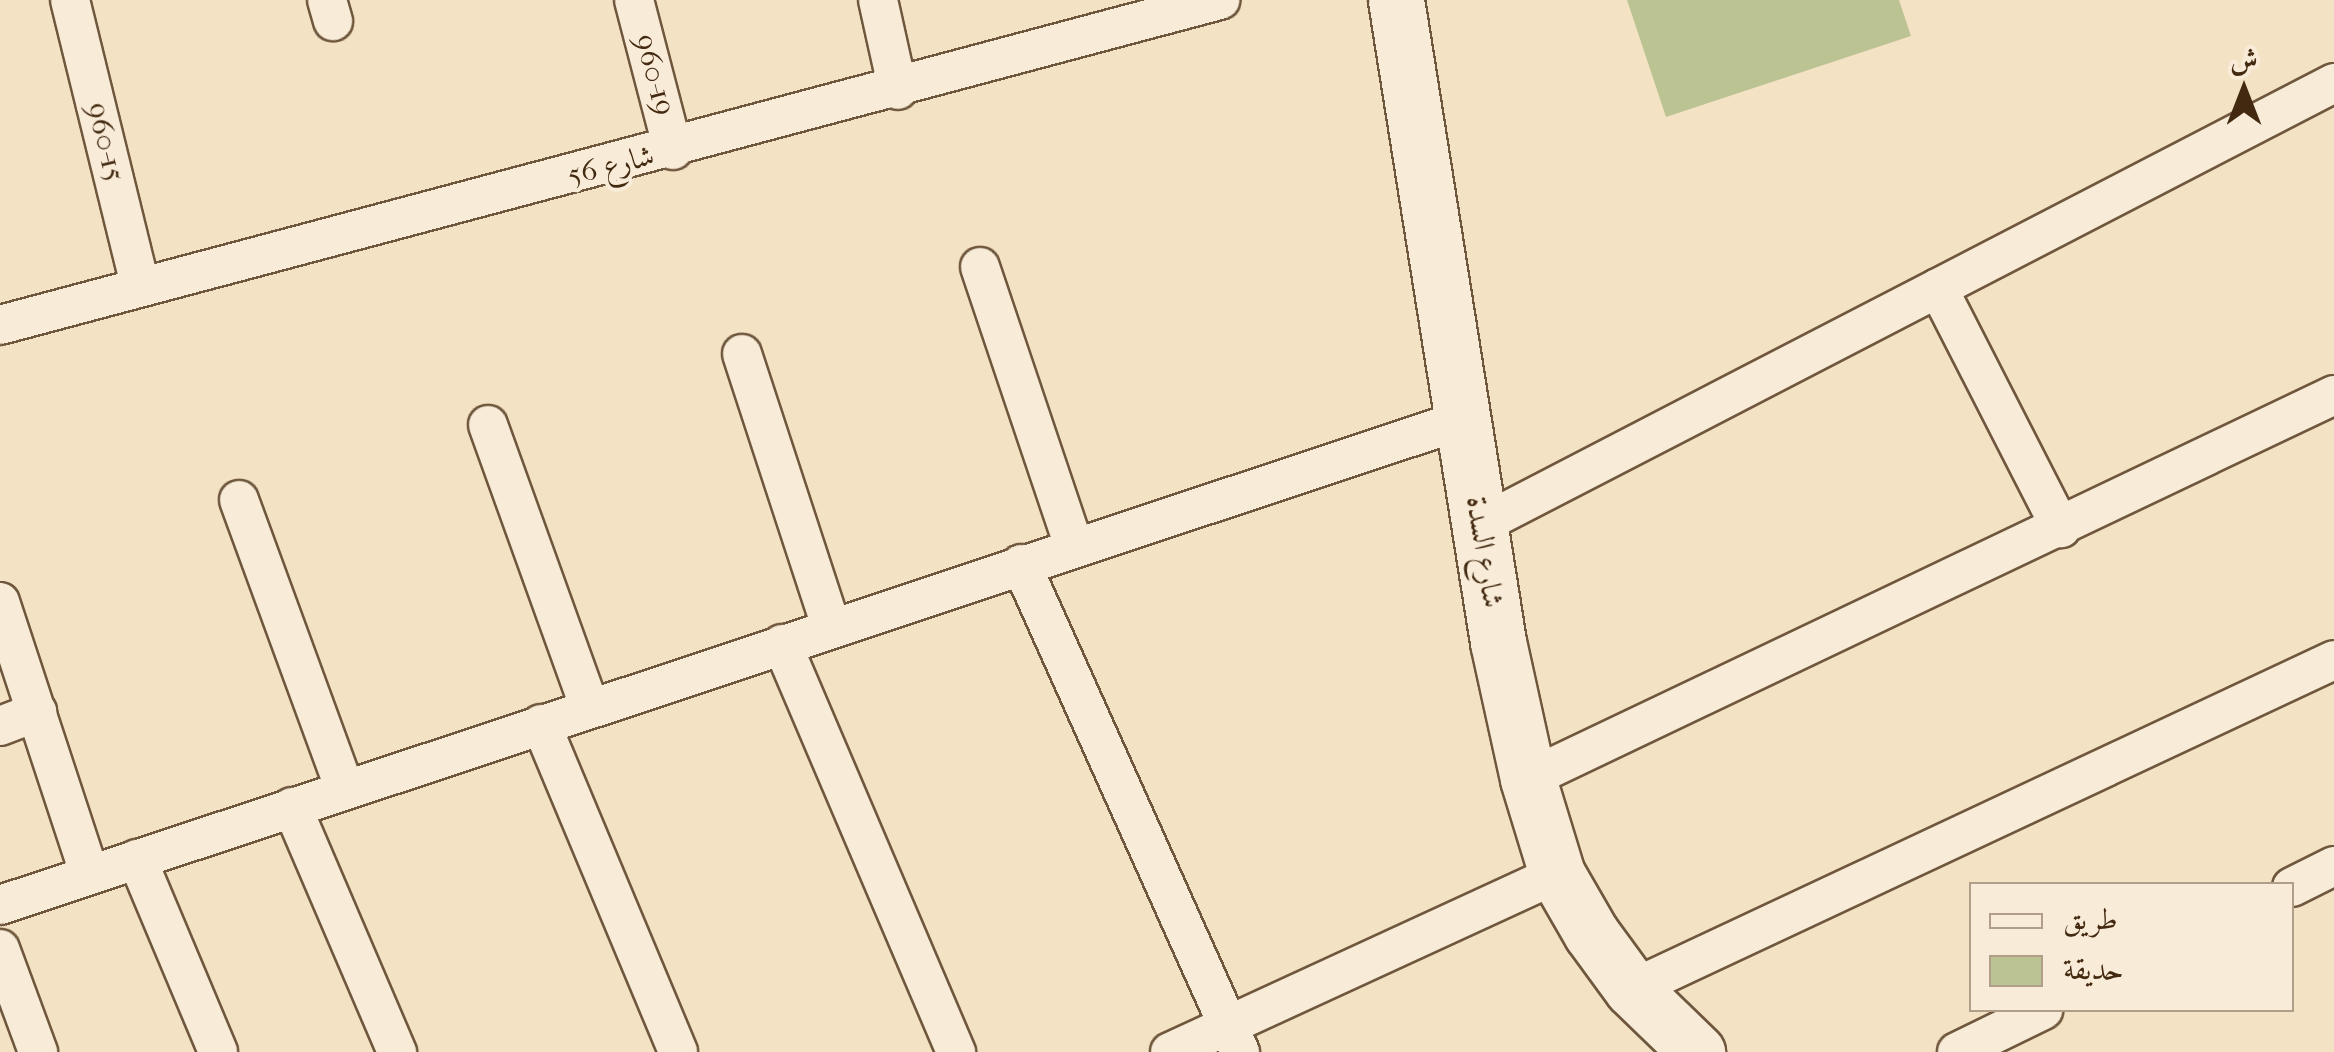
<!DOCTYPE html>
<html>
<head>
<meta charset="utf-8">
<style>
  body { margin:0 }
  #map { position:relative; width:2334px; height:1052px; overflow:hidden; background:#f4e2c4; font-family:"IM FELL French Canon",Amiri,serif }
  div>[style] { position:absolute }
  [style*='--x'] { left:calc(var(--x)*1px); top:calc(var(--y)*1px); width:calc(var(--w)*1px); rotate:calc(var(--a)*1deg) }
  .green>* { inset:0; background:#bcc393 }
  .roads { filter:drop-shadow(2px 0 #6f573d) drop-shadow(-2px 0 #6f573d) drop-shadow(0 2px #6f573d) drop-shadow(0 -2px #6f573d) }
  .street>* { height:38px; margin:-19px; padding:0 19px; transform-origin:19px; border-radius:19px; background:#f8ecd9 }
  .secondary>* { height:55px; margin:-27.5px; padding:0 27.5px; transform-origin:27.5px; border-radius:27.5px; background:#f8ecd9 }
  span { translate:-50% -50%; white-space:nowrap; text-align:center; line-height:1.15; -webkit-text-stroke:8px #f8ecd9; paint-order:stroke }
  .street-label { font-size:30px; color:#432910 }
  .legend { position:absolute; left:1969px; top:882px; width:325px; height:130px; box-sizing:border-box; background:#f8ecd9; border:2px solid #b09e89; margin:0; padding:12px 18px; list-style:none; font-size:30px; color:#432910 }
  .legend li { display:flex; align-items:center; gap:20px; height:50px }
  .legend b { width:50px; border:2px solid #b09e89 }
  .north { position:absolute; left:2194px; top:40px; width:100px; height:100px; -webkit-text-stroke:8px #f8ecd9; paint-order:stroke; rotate:0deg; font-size:28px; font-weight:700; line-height:40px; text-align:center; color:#432910 }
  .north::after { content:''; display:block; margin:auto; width:35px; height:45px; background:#432910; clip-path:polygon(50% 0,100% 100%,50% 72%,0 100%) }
</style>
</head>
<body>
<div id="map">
  <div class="green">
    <i style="clip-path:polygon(1627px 0,1899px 0,1911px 36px,1666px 117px)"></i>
  </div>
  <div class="roads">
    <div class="street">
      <i style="--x:70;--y:0;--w:293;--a:76.2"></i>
      <i style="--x:327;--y:0;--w:22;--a:74"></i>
      <i style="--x:634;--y:0;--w:155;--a:75.4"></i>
      <i style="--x:878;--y:0;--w:92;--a:77.5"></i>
      <i style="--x:980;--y:267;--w:295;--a:71.4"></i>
      <i style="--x:1938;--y:288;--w:270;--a:62.9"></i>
      <i style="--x:0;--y:325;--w:1263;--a:-14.92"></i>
      <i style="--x:742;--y:354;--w:287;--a:71.9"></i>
      <i style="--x:488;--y:425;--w:301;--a:70.2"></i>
      <i style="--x:239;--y:500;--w:309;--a:69.9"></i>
      <i style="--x:1480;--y:525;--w:962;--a:-27.36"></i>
      <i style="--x:1021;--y:564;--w:535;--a:65.83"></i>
      <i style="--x:0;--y:602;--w:287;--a:71.8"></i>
      <i style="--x:782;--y:644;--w:444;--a:66.9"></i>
      <i style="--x:541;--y:724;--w:355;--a:67.3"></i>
      <i style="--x:0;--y:726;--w:40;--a:-21"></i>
      <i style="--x:1528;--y:779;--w:893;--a:-25.47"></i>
      <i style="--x:292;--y:807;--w:267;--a:66.8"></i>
      <i style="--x:137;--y:859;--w:209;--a:67.2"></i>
      <i style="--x:2292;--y:887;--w:47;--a:-26.6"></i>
      <i style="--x:0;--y:905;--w:1544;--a:-18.35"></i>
      <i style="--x:0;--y:949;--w:110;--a:69.7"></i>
      <i style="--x:1632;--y:989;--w:775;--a:-25.11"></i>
      <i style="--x:1170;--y:1052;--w:426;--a:-24.7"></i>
      <i style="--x:1957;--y:1052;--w:96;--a:-26"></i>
    </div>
    <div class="secondary">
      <i style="--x:1396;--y:0;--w:650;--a:80.97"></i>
      <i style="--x:1498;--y:642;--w:140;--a:77.6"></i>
      <i style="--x:1528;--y:779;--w:99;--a:73"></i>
      <i style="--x:1557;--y:874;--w:68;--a:60"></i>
      <i style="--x:1591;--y:933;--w:69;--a:53.8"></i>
      <i style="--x:1632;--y:989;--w:91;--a:44.1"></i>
    </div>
  </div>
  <div class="street-label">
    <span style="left:654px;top:75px;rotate:75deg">960-19</span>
    <span style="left:105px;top:142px;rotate:76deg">960-15</span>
    <span style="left:611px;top:166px;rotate:-14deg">شارع 56</span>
    <span style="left:1484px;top:552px;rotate:81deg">شارع السدة</span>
  </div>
  <ul class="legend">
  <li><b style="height:12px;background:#f8ecd9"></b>طريق</li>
  <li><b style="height:28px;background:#bcc393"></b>حديقة</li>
  </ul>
  <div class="north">ش</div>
</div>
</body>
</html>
